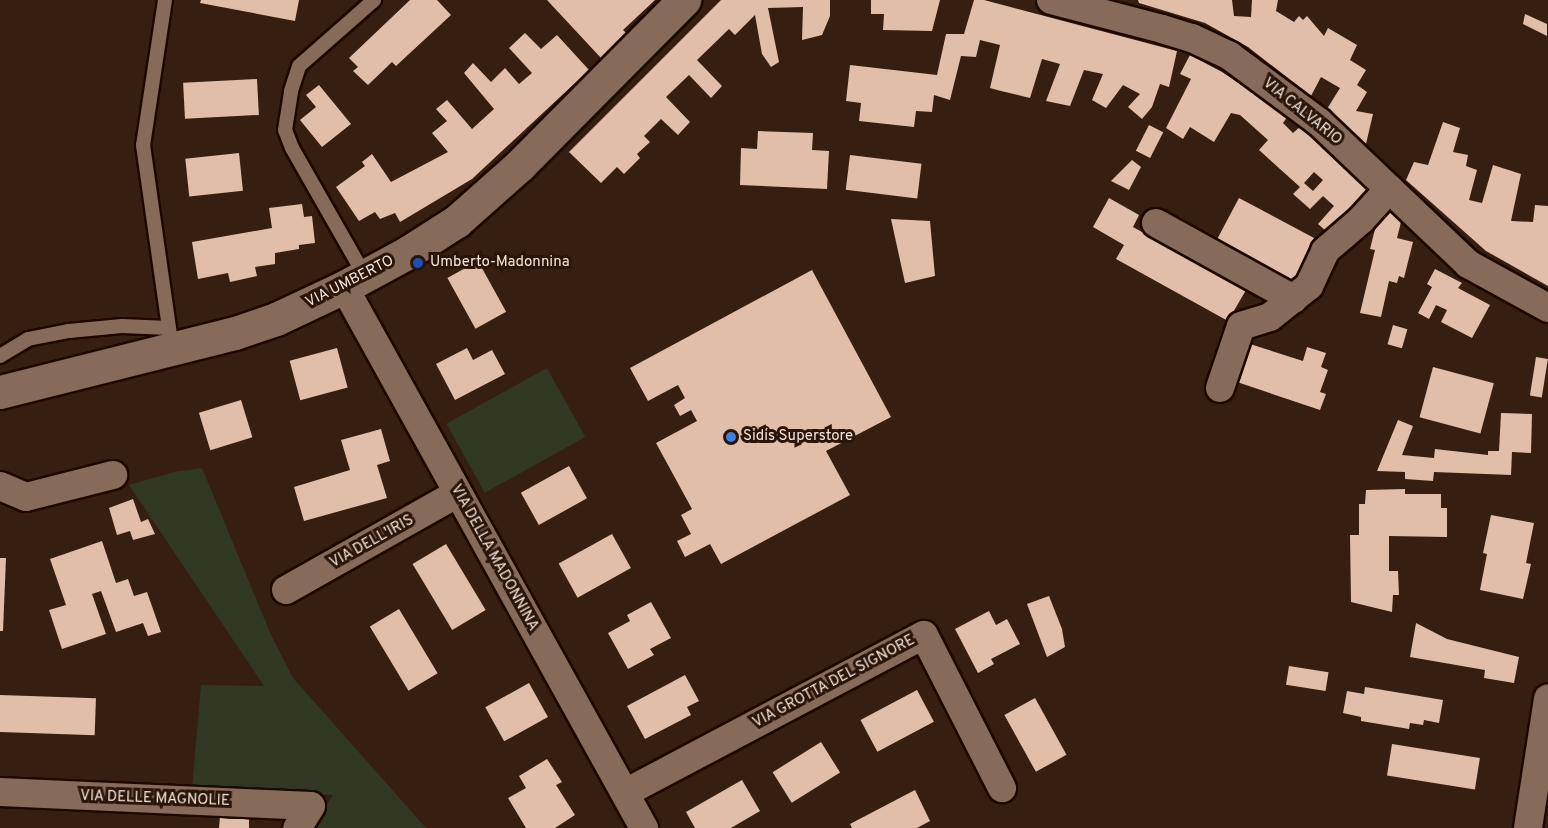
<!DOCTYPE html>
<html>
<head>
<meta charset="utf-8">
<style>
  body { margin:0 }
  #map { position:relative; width:1548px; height:828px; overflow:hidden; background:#361f11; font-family:Overpass,sans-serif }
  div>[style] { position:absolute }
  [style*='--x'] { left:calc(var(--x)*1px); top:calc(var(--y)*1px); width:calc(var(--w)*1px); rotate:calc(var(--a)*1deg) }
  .green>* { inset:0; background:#303823; transform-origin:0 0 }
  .building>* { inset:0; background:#e1beaa; transform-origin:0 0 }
  .roads { filter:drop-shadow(2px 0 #1c0800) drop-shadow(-2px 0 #1c0800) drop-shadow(0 2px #1c0800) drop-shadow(0 -2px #1c0800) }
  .lane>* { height:14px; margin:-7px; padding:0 7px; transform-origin:7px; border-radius:7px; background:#866a5a }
  .street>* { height:28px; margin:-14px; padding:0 14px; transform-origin:14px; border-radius:14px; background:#866a5a }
  .secondary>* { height:33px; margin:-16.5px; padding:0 16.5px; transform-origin:16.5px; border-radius:16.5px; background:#866a5a }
  .dots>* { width:16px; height:16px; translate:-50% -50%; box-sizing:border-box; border:3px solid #2b1508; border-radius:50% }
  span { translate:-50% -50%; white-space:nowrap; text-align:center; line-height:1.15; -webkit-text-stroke:6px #2b1508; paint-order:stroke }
  .street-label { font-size:15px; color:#f4e4db }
  .poi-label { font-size:15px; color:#f4e4db }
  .left { translate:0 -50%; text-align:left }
</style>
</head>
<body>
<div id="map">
  <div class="green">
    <i style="left:547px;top:368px;width:79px;height:115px;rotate:61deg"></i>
    <i style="clip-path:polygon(202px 468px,271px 635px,293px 678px,426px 828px,312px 828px,333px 795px,192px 788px,201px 685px,264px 686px,129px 485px,174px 472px)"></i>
  </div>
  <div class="building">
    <i style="clip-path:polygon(201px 0,299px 0,295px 21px,200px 3px)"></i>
    <i style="clip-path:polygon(410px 0,437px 0,451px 15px,396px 66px,392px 62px,368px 85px,353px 71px,358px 67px,349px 58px)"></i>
    <i style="clip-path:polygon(547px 0,655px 0,623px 30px,627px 34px,601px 58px)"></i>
    <i style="clip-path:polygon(721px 0,830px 0,830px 16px,822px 35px,802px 40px,803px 7px,768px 8px,779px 62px,771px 67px,762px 54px,755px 15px,735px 35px,729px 29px,697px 60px,722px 86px,711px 98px,689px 75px,666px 97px,690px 122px,678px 135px,661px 119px,644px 136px,650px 142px,637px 154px,640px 158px,624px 174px,617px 167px,601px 183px,569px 152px)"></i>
    <i style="clip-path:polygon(871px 0,940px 0,932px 31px,883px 30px,884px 14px,871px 14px)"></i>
    <i style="clip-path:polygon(974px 0,984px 0,1177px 51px,1169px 87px,1160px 84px,1152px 107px,1142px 119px,1128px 107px,1140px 94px,1123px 85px,1106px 108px,1092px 100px,1103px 74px,1084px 70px,1070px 106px,1046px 101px,1060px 64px,1042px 59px,1030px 98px,1001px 91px,990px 88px,1000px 45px,980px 40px,976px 57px,961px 56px,950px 100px,934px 95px,932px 112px,916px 111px,914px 127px,859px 121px,861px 103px,846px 101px,850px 65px,937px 75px,946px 34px,964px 34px)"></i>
    <i style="clip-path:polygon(1138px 0,1232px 0,1234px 16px,1251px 17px,1252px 0,1278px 0,1276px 11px,1294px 22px,1299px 16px,1303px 20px,1307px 16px,1324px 36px,1328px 28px,1357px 45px,1350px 60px,1366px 70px,1357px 85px,1367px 92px,1356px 111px,1373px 114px,1366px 144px,1327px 109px,1340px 88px,1321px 77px,1311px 96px,1248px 47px,1205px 23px,1139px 3px)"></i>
    <i style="clip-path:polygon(1525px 14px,1547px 24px,1547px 36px,1523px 24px)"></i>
    <i style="clip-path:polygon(525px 33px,541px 49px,557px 35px,589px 70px,472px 179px,400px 222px,395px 213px,380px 219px,375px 212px,359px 221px,336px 187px,365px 166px,362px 162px,372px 154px,391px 182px,448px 152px,432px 133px,447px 121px,436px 109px,447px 100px,472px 129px,494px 109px,464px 73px,473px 63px,491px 82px,505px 68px,519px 84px,532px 73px,509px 48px)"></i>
    <i style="clip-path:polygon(evenodd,1190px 55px,1222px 72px,1288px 116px,1283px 123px,1293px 133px,1301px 126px,1376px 193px,1342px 230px,1334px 222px,1326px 231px,1318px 224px,1334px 206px,1323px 196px,1310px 209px,1293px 194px,1300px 187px,1259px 150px,1268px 140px,1240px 115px,1231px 113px,1214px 142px,1190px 127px,1183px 139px,1166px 128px,1191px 79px,1180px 74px,1190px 55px,1314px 172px,1323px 180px,1313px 191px,1304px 183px,1314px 172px)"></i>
    <i style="left:257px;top:79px;width:36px;height:74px;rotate:87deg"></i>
    <i style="clip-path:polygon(319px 85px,351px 124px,322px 147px,300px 120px,316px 107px,306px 95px)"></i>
    <i style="clip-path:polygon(1443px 122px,1460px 128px,1453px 152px,1468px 155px,1466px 166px,1477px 170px,1469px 200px,1482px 203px,1493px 165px,1521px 174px,1511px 221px,1533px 222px,1535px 205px,1548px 206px,1548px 286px,1486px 251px,1406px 180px,1414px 162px,1428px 165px)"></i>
    <i style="left:1149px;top:125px;width:16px;height:29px;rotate:27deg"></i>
    <i style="clip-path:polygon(758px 131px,813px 133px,812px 150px,829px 151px,827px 189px,740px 185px,741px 148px,757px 149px)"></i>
    <i style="left:239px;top:153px;width:38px;height:54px;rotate:84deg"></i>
    <i style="left:850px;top:155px;width:72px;height:35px;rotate:7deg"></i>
    <i style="clip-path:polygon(1132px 160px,1141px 167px,1129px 190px,1111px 181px)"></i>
    <i style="clip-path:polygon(1109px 198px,1139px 215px,1133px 227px,1246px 290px,1228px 321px,1116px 259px,1124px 245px,1093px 227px)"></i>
    <i style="left:1239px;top:198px;width:93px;height:47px;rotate:28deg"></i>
    <i style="clip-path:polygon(302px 204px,304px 217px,312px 216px,315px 243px,299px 245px,299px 249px,275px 253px,275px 264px,255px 267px,257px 276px,230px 282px,228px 273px,198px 279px,192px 242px,272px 228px,269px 208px)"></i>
    <i style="clip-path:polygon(1390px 206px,1402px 218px,1397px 238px,1413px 242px,1404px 278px,1399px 276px,1397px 283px,1389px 281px,1381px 317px,1360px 313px,1375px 250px,1370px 249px,1377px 221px)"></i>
    <i style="clip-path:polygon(891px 219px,930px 221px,935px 276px,905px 283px)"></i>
    <i style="left:478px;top:261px;width:58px;height:35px;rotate:61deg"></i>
    <i style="clip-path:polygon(1435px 269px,1462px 283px,1458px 288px,1490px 305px,1472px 338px,1441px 322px,1447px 310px,1436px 305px,1429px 319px,1418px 313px,1432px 287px,1427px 284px)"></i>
    <i style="clip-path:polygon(812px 270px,891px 417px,826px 451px,850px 495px,721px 564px,710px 544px,685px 557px,677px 541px,691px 534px,681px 515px,692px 509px,656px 443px,697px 421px,691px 410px,680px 416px,674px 405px,685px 398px,678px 385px,648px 401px,630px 368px)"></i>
    <i style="left:1393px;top:325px;width:15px;height:20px;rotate:16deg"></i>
    <i style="clip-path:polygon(1250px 344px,1303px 361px,1307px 347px,1326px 353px,1321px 367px,1328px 370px,1320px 392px,1326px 394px,1320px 410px,1237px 382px)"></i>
    <i style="left:337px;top:348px;width:41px;height:49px;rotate:75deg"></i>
    <i style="clip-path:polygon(467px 348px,473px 360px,492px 350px,505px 374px,455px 400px,436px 364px)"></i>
    <i style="left:1536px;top:357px;width:12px;height:39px;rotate:9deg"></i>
    <i style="left:1433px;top:367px;width:63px;height:52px;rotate:15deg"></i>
    <i style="left:241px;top:400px;width:39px;height:44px;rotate:73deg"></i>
    <i style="clip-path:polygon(1501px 413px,1532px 414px,1531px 453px,1512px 452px,1511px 475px,1434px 472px,1433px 481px,1405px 479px,1405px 472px,1377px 471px,1398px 420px,1413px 426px,1402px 455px,1434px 458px,1435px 449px,1488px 455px,1488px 451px,1499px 451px)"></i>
    <i style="clip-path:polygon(381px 429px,390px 461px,377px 465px,387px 498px,304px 521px,294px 487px,350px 470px,341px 440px)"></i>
    <i style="left:569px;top:466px;width:37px;height:55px;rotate:61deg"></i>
    <i style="clip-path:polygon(1405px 489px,1405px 494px,1441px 494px,1441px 508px,1447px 508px,1447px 537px,1389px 536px,1389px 571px,1398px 571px,1399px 595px,1393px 595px,1392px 612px,1351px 602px,1350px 535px,1359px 535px,1359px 504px,1365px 504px,1366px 490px)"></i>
    <i style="clip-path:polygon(133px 499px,141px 522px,148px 519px,155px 534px,133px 540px,130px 531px,117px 535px,109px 508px)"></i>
    <i style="clip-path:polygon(1491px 515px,1534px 523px,1526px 563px,1531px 564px,1523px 599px,1480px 590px,1487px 554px,1483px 553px)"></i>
    <i style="left:612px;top:534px;width:39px;height:61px;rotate:61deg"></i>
    <i style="clip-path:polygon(102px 541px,116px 583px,128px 579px,134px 596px,147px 592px,161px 632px,148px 636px,143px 623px,116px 632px,101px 591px,92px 594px,106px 634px,62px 649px,49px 610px,66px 605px,50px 559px)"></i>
    <i style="left:446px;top:544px;width:77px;height:39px;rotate:59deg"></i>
    <i style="clip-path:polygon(0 558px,6px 558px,3px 631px,0 631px)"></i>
    <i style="clip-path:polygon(1049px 596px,1062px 629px,1065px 647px,1047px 657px,1027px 604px)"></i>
    <i style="clip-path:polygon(651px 602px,671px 638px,650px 649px,654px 655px,628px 669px,608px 633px,630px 621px,627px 615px)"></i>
    <i style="left:399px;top:609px;width:75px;height:34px;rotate:59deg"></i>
    <i style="clip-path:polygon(989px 611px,996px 625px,1007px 619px,1020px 644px,991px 659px,994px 664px,978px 673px,955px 629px)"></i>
    <i style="clip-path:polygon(1416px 623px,1447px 639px,1519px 657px,1514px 683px,1484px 678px,1485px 670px,1410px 657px)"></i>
    <i style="left:1289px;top:666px;width:40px;height:19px;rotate:9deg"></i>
    <i style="clip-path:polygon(685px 675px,699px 701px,687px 707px,691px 715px,645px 739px,627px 706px)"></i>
    <i style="left:529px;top:683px;width:39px;height:50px;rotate:61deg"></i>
    <i style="clip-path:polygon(1365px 687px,1443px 700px,1439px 723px,1424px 720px,1423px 725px,1410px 723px,1409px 729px,1361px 721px,1361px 717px,1343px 713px,1347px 691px,1364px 694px)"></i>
    <i style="left:917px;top:690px;width:36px;height:64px;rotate:62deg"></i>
    <i style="left:0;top:695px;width:96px;height:37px;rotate:2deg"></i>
    <i style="left:1035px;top:698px;width:65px;height:35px;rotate:61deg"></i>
    <i style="left:821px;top:742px;width:36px;height:57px;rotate:58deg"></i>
    <i style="left:1392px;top:744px;width:89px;height:32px;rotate:9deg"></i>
    <i style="clip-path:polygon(547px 759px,562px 782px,556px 785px,575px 815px,555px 828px,526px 828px,508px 798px,526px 788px,519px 776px)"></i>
    <i style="clip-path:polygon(742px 780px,760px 811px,731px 828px,695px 828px,686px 812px)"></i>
    <i style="clip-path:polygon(915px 790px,930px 821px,917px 828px,852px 828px,850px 824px)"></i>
    <i style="clip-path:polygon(220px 817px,249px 819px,249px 828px,219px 828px)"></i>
  </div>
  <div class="roads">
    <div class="lane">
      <i style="--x:165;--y:0;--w:147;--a:98.6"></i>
      <i style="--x:143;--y:145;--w:206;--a:81.9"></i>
      <i style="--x:365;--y:276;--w:147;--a:-119.7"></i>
      <i style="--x:292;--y:148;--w:19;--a:-111"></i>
      <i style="--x:285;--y:130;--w:39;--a:-81"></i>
      <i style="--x:291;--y:91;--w:26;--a:-72"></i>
      <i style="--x:299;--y:66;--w:100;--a:-41.3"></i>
      <i style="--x:0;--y:356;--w:33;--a:-31"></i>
      <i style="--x:28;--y:339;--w:42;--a:-11"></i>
      <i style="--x:69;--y:331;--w:53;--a:-5.4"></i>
      <i style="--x:122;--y:326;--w:47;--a:2.4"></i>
    </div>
    <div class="street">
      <i style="--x:1051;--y:0;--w:115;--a:14.6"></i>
      <i style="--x:1162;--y:29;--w:31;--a:17"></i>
      <i style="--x:1192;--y:38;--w:42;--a:25.3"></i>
      <i style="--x:1230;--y:56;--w:111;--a:36.6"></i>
      <i style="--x:1319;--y:122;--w:206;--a:43.6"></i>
      <i style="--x:1468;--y:264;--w:91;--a:28.8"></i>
      <i style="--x:1156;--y:223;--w:157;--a:29"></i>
      <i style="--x:344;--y:287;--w:619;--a:60.99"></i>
      <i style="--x:1220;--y:388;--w:65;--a:-71.3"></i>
      <i style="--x:1241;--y:326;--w:30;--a:-17"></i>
      <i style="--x:1270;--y:317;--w:50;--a:-38.5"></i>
      <i style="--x:1309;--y:286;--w:38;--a:-65"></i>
      <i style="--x:1325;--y:251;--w:48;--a:-40.7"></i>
      <i style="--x:1361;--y:220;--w:42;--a:-47.9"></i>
      <i style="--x:0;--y:486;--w:28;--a:23"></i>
      <i style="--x:26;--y:497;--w:90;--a:-14.2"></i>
      <i style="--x:286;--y:590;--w:197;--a:-29.4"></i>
      <i style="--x:0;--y:792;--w:311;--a:2.6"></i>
      <i style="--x:311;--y:806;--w:26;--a:122"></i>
      <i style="--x:625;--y:793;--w:338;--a:-27.9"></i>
      <i style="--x:924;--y:635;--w:172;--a:63"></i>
      <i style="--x:1528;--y:828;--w:131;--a:-81.2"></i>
    </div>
    <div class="secondary">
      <i style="--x:0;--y:392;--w:242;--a:-14.1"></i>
      <i style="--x:235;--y:333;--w:43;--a:-18.9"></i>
      <i style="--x:276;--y:319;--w:75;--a:-25.2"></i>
      <i style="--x:344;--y:287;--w:72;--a:-28.4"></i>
      <i style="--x:407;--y:253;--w:59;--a:-32.6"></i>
      <i style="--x:457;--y:221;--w:84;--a:-41.6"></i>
      <i style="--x:520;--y:165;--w:233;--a:-45.2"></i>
    </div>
  </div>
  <div class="dots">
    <i style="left:418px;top:263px;background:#1a4fb4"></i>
    <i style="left:731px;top:437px;background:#3f7fe0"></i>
  </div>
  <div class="street-label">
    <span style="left:1302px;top:112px;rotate:39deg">VIA CALVARIO</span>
    <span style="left:350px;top:282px;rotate:-27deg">VIA UMBERTO</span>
    <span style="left:372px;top:542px;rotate:-29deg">VIA DELL'IRIS</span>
    <span style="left:494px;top:558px;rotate:61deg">VIA DELLA MADONNINA</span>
    <span style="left:834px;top:682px;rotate:-28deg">VIA GROTTA DEL SIGNORE</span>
    <span style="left:155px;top:799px;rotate:2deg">VIA DELLE MAGNOLIE</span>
  </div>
  <div class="poi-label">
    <span class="left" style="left:430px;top:263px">Umberto-Madonnina</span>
    <span class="left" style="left:743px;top:437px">Sidis Superstore</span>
  </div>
</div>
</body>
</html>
